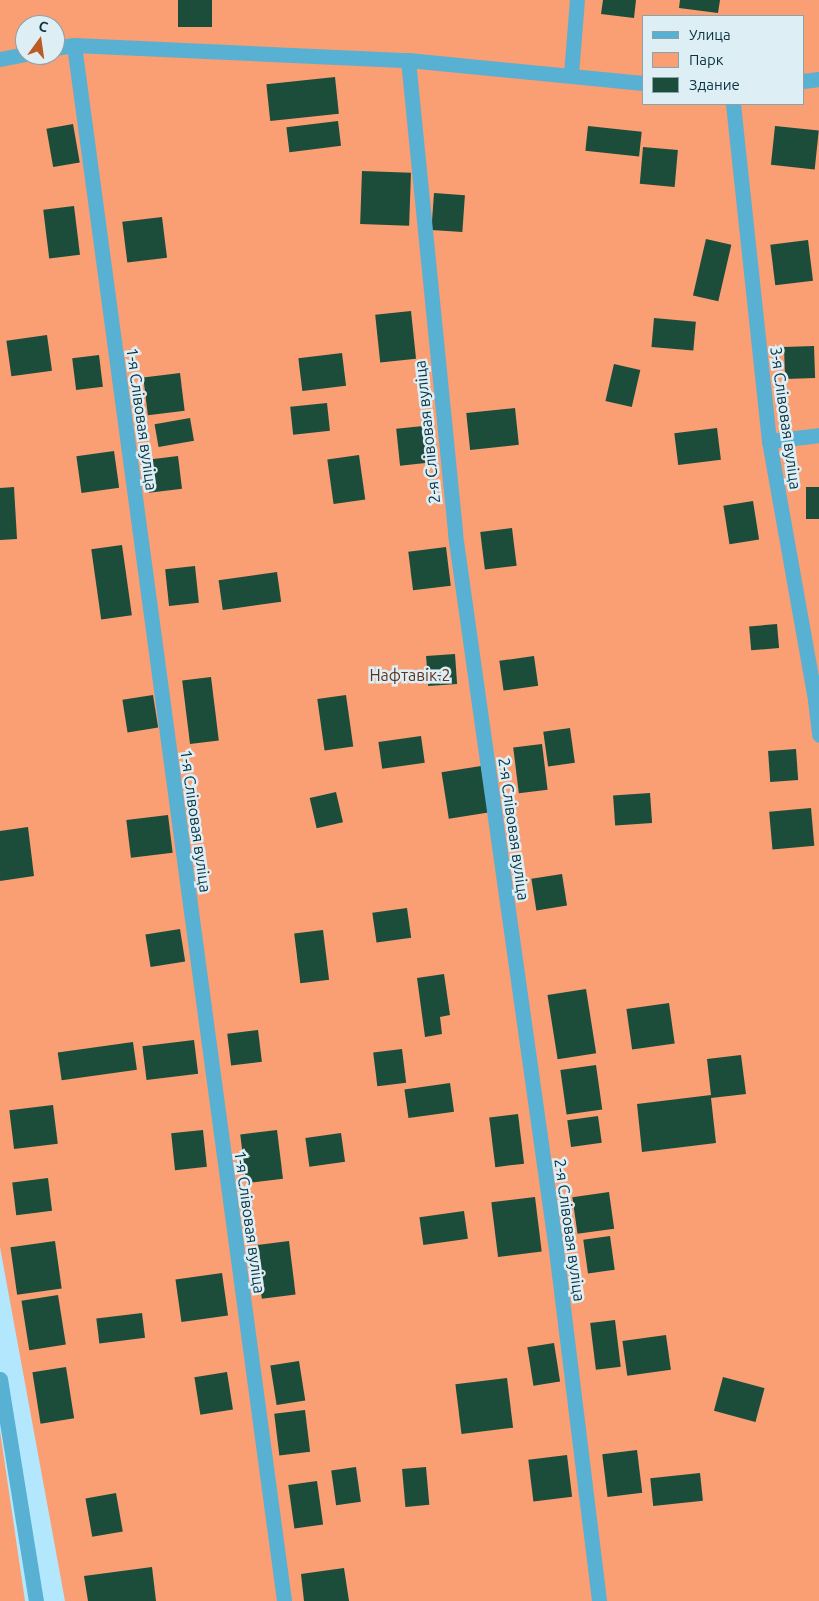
<!DOCTYPE html>
<html>
<head>
<meta charset="utf-8">
<style>
  body { margin:0 }
  #map { position:relative; width:819px; height:1601px; overflow:hidden; background:#b3e7fd; font-family:Ubuntu,sans-serif }
  div>[style] { position:absolute }
  [style*='--x'] { left:calc(var(--x)*1px); top:calc(var(--y)*1px); width:calc(var(--w)*1px); rotate:calc(var(--a)*1deg) }
  .green>* { inset:0; background:#fa9e73 }
  .building>* { inset:0; background:#1c4d3b; transform-origin:0 0 }
  .street>* { height:15px; margin:-7.5px; padding:0 7.5px; transform-origin:7.5px; border-radius:7.5px; background:#58b0d2 }
  span { translate:-50% -50%; white-space:nowrap; text-align:center; line-height:1.15; -webkit-text-stroke:5px #ddeef5; paint-order:stroke }
  .street-label { font-size:16px; color:#0a3342 }
  .park-label { font-size:16px; color:#62341e }
  .legend { position:absolute; left:642px; top:15px; width:162px; height:90px; box-sizing:border-box; background:#ddeef5; border:1px solid #89a3ad; margin:0; padding:6px 9px; list-style:none; font-size:15px; color:#0a3342 }
  .legend li { display:flex; align-items:center; gap:10px; height:25px }
  .legend b { width:25px; border:1px solid #89a3ad }
  .north { position:absolute; left:15px; top:15px; width:50px; height:50px; box-sizing:border-box; background:#ddeef5; border:1px solid #89a3ad; border-radius:50%; rotate:14deg; font-size:14px; font-weight:700; line-height:20px; text-align:center; color:#0a3342 }
  .north::after { content:''; display:block; margin:auto; width:18px; height:22px; background:#bd5924; clip-path:polygon(50% 0,100% 100%,50% 72%,0 100%) }
</style>
</head>
<body>
<div id="map">
  <div class="green">
    <i style="clip-path:polygon(evenodd,0 0,819px 0,819px 1601px,65px 1601px,0 1247px,0 0,643px 16px,803px 16px,803px 104px,643px 104px,643px 16px,0 0,25px 25px,55px 25px,55px 55px,25px 55px,25px 25px)"></i>
    <i style="clip-path:polygon(0 1431px,25px 1601px,0 1601px)"></i>
  </div>
  <div class="building">
    <i style="left:178px;top:0;width:34px;height:27px"></i>
    <i style="clip-path:polygon(603px 0,636px 0,634px 18px,601px 14px)"></i>
    <i style="clip-path:polygon(680px 0,720px 0,718px 13px,679px 8px)"></i>
    <i style="left:335px;top:77px;width:37px;height:69px;rotate:84deg"></i>
    <i style="left:338px;top:121px;width:25px;height:52px;rotate:83deg"></i>
    <i style="left:73px;top:124px;width:39px;height:27px;rotate:80deg"></i>
    <i style="left:588px;top:126px;width:54px;height:25px;rotate:6deg"></i>
    <i style="left:775px;top:126px;width:44px;height:39px;rotate:6deg"></i>
    <i style="left:643px;top:147px;width:35px;height:37px;rotate:5deg"></i>
    <i style="left:362px;top:171px;width:49px;height:53px;rotate:2deg"></i>
    <i style="left:434px;top:193px;width:31px;height:37px;rotate:4deg"></i>
    <i style="left:74px;top:206px;width:49px;height:31px;rotate:83deg"></i>
    <i style="left:162px;top:217px;width:41px;height:40px;rotate:83deg"></i>
    <i style="left:706px;top:239px;width:26px;height:58px;rotate:13deg"></i>
    <i style="left:808px;top:240px;width:41px;height:38px;rotate:83deg"></i>
    <i style="left:411px;top:311px;width:48px;height:36px;rotate:84deg"></i>
    <i style="left:654px;top:318px;width:42px;height:29px;rotate:5deg"></i>
    <i style="left:47px;top:335px;width:36px;height:41px;rotate:82deg"></i>
    <i style="left:814px;top:346px;width:32px;height:30px;rotate:88deg"></i>
    <i style="left:342px;top:353px;width:33px;height:44px;rotate:83deg"></i>
    <i style="left:99px;top:355px;width:32px;height:27px;rotate:83deg"></i>
    <i style="left:614px;top:364px;width:27px;height:38px;rotate:13deg"></i>
    <i style="left:180px;top:373px;width:38px;height:37px;rotate:83deg"></i>
    <i style="left:327px;top:403px;width:28px;height:37px;rotate:84deg"></i>
    <i style="left:515px;top:408px;width:37px;height:49px;rotate:84deg"></i>
    <i style="left:190px;top:418px;width:23px;height:36px;rotate:80deg"></i>
    <i style="left:433px;top:425px;width:37px;height:37px;rotate:84deg"></i>
    <i style="left:717px;top:428px;width:32px;height:43px;rotate:83deg"></i>
    <i style="left:114px;top:451px;width:37px;height:38px;rotate:82deg"></i>
    <i style="left:359px;top:455px;width:45px;height:32px;rotate:82deg"></i>
    <i style="left:178px;top:456px;width:33px;height:33px;rotate:83deg"></i>
    <i style="clip-path:polygon(14px 487px,17px 539px,0 540px,0 488px)"></i>
    <i style="left:806px;top:487px;width:13px;height:32px"></i>
    <i style="left:753px;top:501px;width:39px;height:30px;rotate:81deg"></i>
    <i style="left:512px;top:528px;width:38px;height:32px;rotate:83deg"></i>
    <i style="left:122px;top:545px;width:71px;height:31px;rotate:82deg"></i>
    <i style="left:446px;top:547px;width:39px;height:38px;rotate:83deg"></i>
    <i style="left:195px;top:566px;width:37px;height:30px;rotate:84deg"></i>
    <i style="left:277px;top:572px;width:30px;height:59px;rotate:82deg"></i>
    <i style="left:777px;top:624px;width:24px;height:28px;rotate:85deg"></i>
    <i style="left:455px;top:654px;width:30px;height:29px;rotate:86deg"></i>
    <i style="left:534px;top:656px;width:30px;height:35px;rotate:82deg"></i>
    <i style="left:211px;top:677px;width:64px;height:29px;rotate:83deg"></i>
    <i style="left:153px;top:695px;width:33px;height:31px;rotate:81deg"></i>
    <i style="left:346px;top:695px;width:52px;height:29px;rotate:82deg"></i>
    <i style="left:570px;top:728px;width:35px;height:27px;rotate:82deg"></i>
    <i style="left:421px;top:736px;width:27px;height:43px;rotate:82deg"></i>
    <i style="left:542px;top:744px;width:46px;height:29px;rotate:83deg"></i>
    <i style="left:796px;top:749px;width:31px;height:28px;rotate:86deg"></i>
    <i style="left:481px;top:766px;width:47px;height:40px;rotate:81deg"></i>
    <i style="left:336px;top:792px;width:31px;height:27px;rotate:77deg"></i>
    <i style="left:650px;top:793px;width:30px;height:37px;rotate:86deg"></i>
    <i style="left:811px;top:808px;width:38px;height:42px;rotate:85deg"></i>
    <i style="left:168px;top:815px;width:38px;height:42px;rotate:83deg"></i>
    <i style="clip-path:polygon(28px 827px,34px 876px,0 881px,0 831px)"></i>
    <i style="left:562px;top:874px;width:32px;height:31px;rotate:81deg"></i>
    <i style="left:407px;top:908px;width:30px;height:35px;rotate:82deg"></i>
    <i style="left:180px;top:929px;width:33px;height:35px;rotate:81deg"></i>
    <i style="left:323px;top:930px;width:50px;height:29px;rotate:83deg"></i>
    <i style="clip-path:polygon(444px 974px,450px 1015px,440px 1017px,442px 1034px,425px 1037px,417px 978px)"></i>
    <i style="left:586px;top:989px;width:65px;height:39px;rotate:81deg"></i>
    <i style="left:669px;top:1003px;width:41px;height:43px;rotate:82deg"></i>
    <i style="left:258px;top:1030px;width:32px;height:31px;rotate:83deg"></i>
    <i style="left:194px;top:1040px;width:34px;height:52px;rotate:83deg"></i>
    <i style="left:133px;top:1042px;width:28px;height:76px;rotate:82deg"></i>
    <i style="left:402px;top:1049px;width:34px;height:29px;rotate:83deg"></i>
    <i style="clip-path:polygon(741px 1055px,746px 1094px,711px 1098px,716px 1143px,642px 1152px,637px 1104px,711px 1095px,707px 1059px)"></i>
    <i style="left:596px;top:1065px;width:45px;height:36px;rotate:82deg"></i>
    <i style="left:450px;top:1083px;width:29px;height:46px;rotate:82deg"></i>
    <i style="left:53px;top:1105px;width:39px;height:44px;rotate:83deg"></i>
    <i style="left:518px;top:1114px;width:50px;height:29px;rotate:83deg"></i>
    <i style="left:598px;top:1116px;width:27px;height:31px;rotate:82deg"></i>
    <i style="left:203px;top:1130px;width:37px;height:32px;rotate:84deg"></i>
    <i style="left:277px;top:1130px;width:49px;height:37px;rotate:83deg"></i>
    <i style="left:341px;top:1133px;width:29px;height:36px;rotate:82deg"></i>
    <i style="left:48px;top:1178px;width:33px;height:36px;rotate:83deg"></i>
    <i style="left:609px;top:1192px;width:37px;height:37px;rotate:82deg"></i>
    <i style="left:535px;top:1197px;width:55px;height:44px;rotate:83deg"></i>
    <i style="left:464px;top:1211px;width:28px;height:45px;rotate:82deg"></i>
    <i style="left:610px;top:1236px;width:34px;height:27px;rotate:82deg"></i>
    <i style="left:55px;top:1241px;width:48px;height:45px;rotate:82deg"></i>
    <i style="left:289px;top:1241px;width:54px;height:34px;rotate:83deg"></i>
    <i style="left:222px;top:1273px;width:43px;height:47px;rotate:82deg"></i>
    <i style="left:58px;top:1295px;width:50px;height:37px;rotate:81deg"></i>
    <i style="left:142px;top:1313px;width:25px;height:46px;rotate:83deg"></i>
    <i style="left:615px;top:1320px;width:47px;height:25px;rotate:83deg"></i>
    <i style="left:666px;top:1335px;width:35px;height:44px;rotate:82deg"></i>
    <i style="left:554px;top:1343px;width:39px;height:27px;rotate:81deg"></i>
    <i style="left:299px;top:1361px;width:40px;height:29px;rotate:81deg"></i>
    <i style="left:66px;top:1367px;width:52px;height:34px;rotate:81deg"></i>
    <i style="left:227px;top:1372px;width:38px;height:33px;rotate:81deg"></i>
    <i style="left:723px;top:1377px;width:43px;height:35px;rotate:15deg"></i>
    <i style="left:507px;top:1378px;width:50px;height:52px;rotate:83deg"></i>
    <i style="left:305px;top:1410px;width:42px;height:31px;rotate:83deg"></i>
    <i style="left:637px;top:1450px;width:43px;height:35px;rotate:83deg"></i>
    <i style="left:567px;top:1455px;width:42px;height:39px;rotate:83deg"></i>
    <i style="left:356px;top:1467px;width:35px;height:25px;rotate:82deg"></i>
    <i style="left:426px;top:1467px;width:38px;height:24px;rotate:85deg"></i>
    <i style="left:700px;top:1473px;width:28px;height:50px;rotate:84deg"></i>
    <i style="left:317px;top:1481px;width:44px;height:29px;rotate:82deg"></i>
    <i style="left:116px;top:1493px;width:39px;height:31px;rotate:80deg"></i>
    <i style="clip-path:polygon(152px 1567px,156px 1601px,88px 1601px,84px 1576px)"></i>
    <i style="clip-path:polygon(344px 1568px,349px 1601px,304px 1601px,301px 1574px)"></i>
  </div>
  <div class="street">
    <i style="--x:74;--y:45;--w:1570;--a:82.31"></i>
    <i style="--x:55;--y:48;--w:19;--a:-9"></i>
    <i style="--x:74;--y:45;--w:334;--a:2.6"></i>
    <i style="--x:408;--y:60;--w:236;--a:5.6"></i>
    <i style="--x:0;--y:59;--w:25;--a:-11"></i>
    <i style="--x:408;--y:60;--w:476;--a:84.3"></i>
    <i style="--x:455;--y:534;--w:723;--a:81.97"></i>
    <i style="--x:556;--y:1250;--w:354;--a:83"></i>
    <i style="--x:571;--y:74;--w:74;--a:-85.4"></i>
    <i style="--x:803;--y:81;--w:16;--a:-7"></i>
    <i style="--x:733;--y:104;--w:339;--a:83.9"></i>
    <i style="--x:769;--y:441;--w:263;--a:79.9"></i>
    <i style="--x:815;--y:700;--w:35;--a:83"></i>
    <i style="--x:769;--y:441;--w:50;--a:-6.8"></i>
    <i style="--x:0;--y:1379;--w:225;--a:80.8"></i>
  </div>
  <div class="street-label">
    <span style="left:786px;top:418px;rotate:82deg">3-я Слівовая вуліца</span>
    <span style="left:142px;top:419px;rotate:82deg">1-я Слівовая вуліца</span>
    <span style="left:427px;top:432px;rotate:-96deg">2-я Слівовая вуліца</span>
    <span style="left:196px;top:821px;rotate:82deg">1-я Слівовая вуліца</span>
    <span style="left:514px;top:829px;rotate:82deg">2-я Слівовая вуліца</span>
    <span style="left:250px;top:1222px;rotate:82deg">1-я Слівовая вуліца</span>
    <span style="left:570px;top:1230px;rotate:82deg">2-я Слівовая вуліца</span>
  </div>
  <div class="park-label">
    <span style="left:410px;top:675px">Нафтавік-2</span>
  </div>
  <ul class="legend">
  <li><b style="height:6px;background:#58b0d2"></b>Улица</li>
  <li><b style="height:14px;background:#fa9e73"></b>Парк</li>
  <li><b style="height:14px;background:#1c4d3b"></b>Здание</li>
  </ul>
  <div class="north">С</div>
</div>
</body>
</html>
